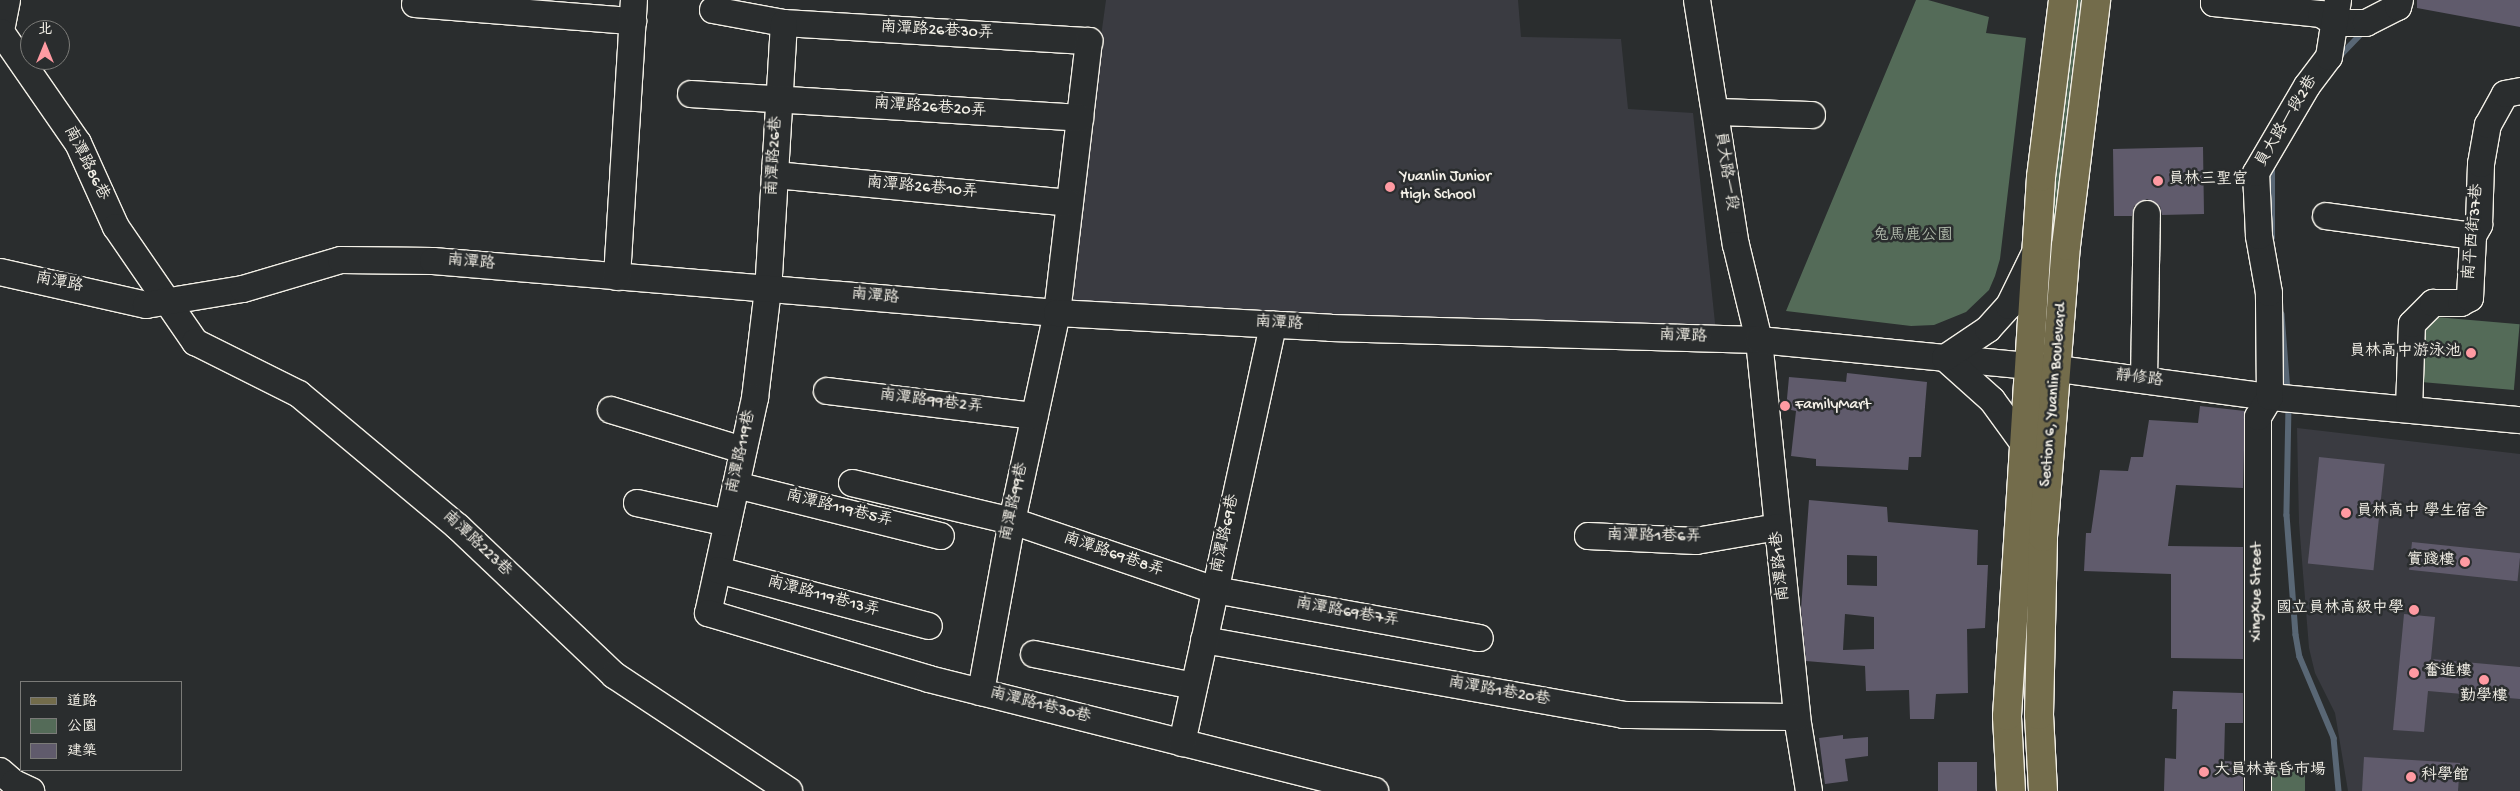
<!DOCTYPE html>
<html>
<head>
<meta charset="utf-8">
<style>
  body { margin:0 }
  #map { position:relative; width:2520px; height:791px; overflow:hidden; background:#2a2d2e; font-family:"Gochi Hand","LXGW WenKai TC",sans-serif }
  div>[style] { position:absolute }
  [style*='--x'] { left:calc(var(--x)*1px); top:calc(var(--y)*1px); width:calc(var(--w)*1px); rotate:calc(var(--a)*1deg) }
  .built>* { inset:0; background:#3a3b41 }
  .green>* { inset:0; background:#546b58; transform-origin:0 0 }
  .stream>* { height:5.5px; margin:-2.75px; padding:0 2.75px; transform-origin:2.75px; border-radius:2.75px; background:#596775 }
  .building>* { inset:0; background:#605b6c; transform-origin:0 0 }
  .roads { filter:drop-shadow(1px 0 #f4f1e8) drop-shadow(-1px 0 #f4f1e8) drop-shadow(0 1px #f4f1e8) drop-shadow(0 -1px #f4f1e8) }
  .minor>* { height:26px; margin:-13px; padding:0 13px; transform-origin:13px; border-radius:13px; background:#2a2d2e }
  .major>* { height:28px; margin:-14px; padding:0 14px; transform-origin:14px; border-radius:14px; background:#736c4b }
  .dots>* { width:14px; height:14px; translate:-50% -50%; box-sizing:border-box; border:2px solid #2a2d2e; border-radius:50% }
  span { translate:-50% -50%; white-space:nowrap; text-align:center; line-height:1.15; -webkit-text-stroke:5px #2a2d2e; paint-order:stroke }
  .street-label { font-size:16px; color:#f4f1e8 }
  .poi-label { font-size:16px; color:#f4f1e8 }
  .left { translate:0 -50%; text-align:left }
  .right { translate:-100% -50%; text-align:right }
  .park-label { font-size:16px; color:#acb5a7 }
  .legend { position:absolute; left:20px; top:681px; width:162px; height:90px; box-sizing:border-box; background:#2a2d2e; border:1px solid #7b7b78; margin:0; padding:6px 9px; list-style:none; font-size:15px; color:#f4f1e8 }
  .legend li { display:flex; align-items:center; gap:10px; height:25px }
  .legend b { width:25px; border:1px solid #7b7b78 }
  .north { position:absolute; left:20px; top:20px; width:50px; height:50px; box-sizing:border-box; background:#2a2d2e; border:1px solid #7b7b78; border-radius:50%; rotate:0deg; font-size:14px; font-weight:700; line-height:20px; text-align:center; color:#f4f1e8 }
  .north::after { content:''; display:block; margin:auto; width:18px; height:22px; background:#ff9aa2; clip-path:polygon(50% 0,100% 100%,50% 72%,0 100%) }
</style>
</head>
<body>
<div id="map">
  <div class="built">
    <i style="clip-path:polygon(1106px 0,1518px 0,1521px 37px,1621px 39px,1628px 109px,1693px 113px,1717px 342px,1069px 309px,1070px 261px)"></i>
    <i style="clip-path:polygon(2297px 428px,2520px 454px,2520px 791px,2348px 791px,2335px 713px,2315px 673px,2309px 648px,2299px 523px)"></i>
  </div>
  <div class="green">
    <i style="clip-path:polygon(1916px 0,1928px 0,1989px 17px,1986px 33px,2026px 38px,2000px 259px,1995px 276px,1989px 290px,1966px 312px,1934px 325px,1911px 326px,1786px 311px)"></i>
    <i style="clip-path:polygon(2074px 0,2081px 0,2063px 146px,2055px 299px,2049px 321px,2055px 155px)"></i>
    <i style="left:2424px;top:316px;width:96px;height:66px;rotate:5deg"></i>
    <i style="left:2268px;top:770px;width:37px;height:21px"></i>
  </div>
  <div class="stream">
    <i style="--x:2337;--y:59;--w:40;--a:-46"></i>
    <i style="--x:2272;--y:238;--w:71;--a:-90"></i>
    <i style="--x:2282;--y:314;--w:78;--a:85.6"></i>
    <i style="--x:2289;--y:406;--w:109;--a:91.1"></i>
    <i style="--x:2287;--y:515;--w:120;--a:85.7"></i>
    <i style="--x:2296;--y:635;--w:22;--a:80"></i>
    <i style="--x:2300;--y:657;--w:88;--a:67.2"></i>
    <i style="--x:2334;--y:738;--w:53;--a:84.6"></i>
  </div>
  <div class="building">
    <i style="clip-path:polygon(2417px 0,2520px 0,2520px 27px,2417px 8px)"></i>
    <i style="clip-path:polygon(2203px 147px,2204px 214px,2162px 215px,2160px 206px,2147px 199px,2134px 206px,2132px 216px,2114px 216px,2113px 149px)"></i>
    <i style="clip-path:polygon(1847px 373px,1927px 382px,1921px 457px,1909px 457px,1908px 470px,1816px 466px,1816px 459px,1791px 456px,1796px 411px,1786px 409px,1789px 377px,1846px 382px)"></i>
    <i style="clip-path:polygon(2200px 406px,2245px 411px,2243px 488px,2176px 485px,2168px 546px,2243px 547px,2243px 659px,2171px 658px,2171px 574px,2084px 571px,2086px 533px,2091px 533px,2100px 470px,2128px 471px,2131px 457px,2143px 457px,2149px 420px,2198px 423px)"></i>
    <i style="left:2319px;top:457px;width:66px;height:107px;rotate:6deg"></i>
    <i style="clip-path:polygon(evenodd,1809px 500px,1887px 507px,1888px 522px,1978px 530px,1977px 565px,1988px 565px,1985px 628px,1967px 629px,1968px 693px,1936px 694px,1934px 719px,1910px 719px,1909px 690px,1866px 691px,1865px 666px,1806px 661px,1801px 609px,1809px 500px,1847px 555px,1877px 556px,1877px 586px,1847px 585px,1847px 555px,1809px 500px,1845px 614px,1874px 617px,1874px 649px,1843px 650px,1845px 614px)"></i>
    <i style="left:2412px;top:542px;width:109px;height:28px;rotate:6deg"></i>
    <i style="clip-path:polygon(2404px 614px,2435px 617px,2431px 659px,2520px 667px,2520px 699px,2428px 691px,2424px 732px,2393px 730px)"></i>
    <i style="clip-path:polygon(2173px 691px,2243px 693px,2243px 723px,2225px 723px,2224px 761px,2243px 762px,2243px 791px,2164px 791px,2165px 758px,2176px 759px,2177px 709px,2172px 709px)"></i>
    <i style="clip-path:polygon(1843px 735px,1843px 739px,1868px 737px,1868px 756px,1845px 759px,1848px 781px,1825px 784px,1819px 738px)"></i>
    <i style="clip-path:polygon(2364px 757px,2460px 763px,2458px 791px,2362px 791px)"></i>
    <i style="left:1938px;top:762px;width:39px;height:29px"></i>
  </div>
  <div class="roads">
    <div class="minor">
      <i style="--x:7;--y:0;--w:33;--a:101"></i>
      <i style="--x:1;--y:32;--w:135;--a:55.3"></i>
      <i style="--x:78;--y:143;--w:92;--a:65.7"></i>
      <i style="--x:116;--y:227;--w:140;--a:55.5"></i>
      <i style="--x:195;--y:342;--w:116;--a:26.6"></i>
      <i style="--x:299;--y:394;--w:207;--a:39.9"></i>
      <i style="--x:458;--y:527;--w:215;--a:43.5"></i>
      <i style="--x:614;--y:675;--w:210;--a:33.5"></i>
      <i style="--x:1697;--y:0;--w:248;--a:81"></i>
      <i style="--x:1736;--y:245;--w:98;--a:76.4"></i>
      <i style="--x:1759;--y:340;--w:379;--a:84.2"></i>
      <i style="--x:1797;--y:717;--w:75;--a:80.8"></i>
      <i style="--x:2214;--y:0;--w:3;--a:90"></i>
      <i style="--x:2214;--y:3;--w:108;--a:5.9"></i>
      <i style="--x:2321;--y:14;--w:17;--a:33"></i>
      <i style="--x:2335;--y:23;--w:31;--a:0"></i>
      <i style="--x:2366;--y:23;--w:36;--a:-27"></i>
      <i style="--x:2398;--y:7;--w:7;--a:-74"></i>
      <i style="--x:415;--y:4;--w:219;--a:4.5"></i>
      <i style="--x:713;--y:10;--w:72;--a:10.4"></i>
      <i style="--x:784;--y:23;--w:306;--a:3.4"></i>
      <i style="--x:1089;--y:41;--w:274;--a:96.7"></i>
      <i style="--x:1057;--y:313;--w:213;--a:102.2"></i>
      <i style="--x:1012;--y:521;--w:174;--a:100.3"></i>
      <i style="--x:784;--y:23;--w:266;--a:93.4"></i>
      <i style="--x:768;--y:289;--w:110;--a:96.8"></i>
      <i style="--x:755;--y:398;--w:220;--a:102.3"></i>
      <i style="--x:708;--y:613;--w:231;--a:16.6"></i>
      <i style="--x:929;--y:679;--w:460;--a:14.1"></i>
      <i style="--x:691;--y:94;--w:390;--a:3.5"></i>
      <i style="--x:1715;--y:112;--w:97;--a:1.8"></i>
      <i style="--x:775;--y:175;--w:296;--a:5.4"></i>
      <i style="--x:2326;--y:216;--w:148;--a:7.7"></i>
      <i style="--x:0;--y:272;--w:150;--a:12.7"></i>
      <i style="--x:146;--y:305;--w:98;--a:-9.4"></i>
      <i style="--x:243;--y:289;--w:102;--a:-16.5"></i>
      <i style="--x:341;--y:260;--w:92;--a:0.6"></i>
      <i style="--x:433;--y:261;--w:626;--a:4.76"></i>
      <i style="--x:1057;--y:313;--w:274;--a:3.1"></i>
      <i style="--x:1331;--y:328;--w:428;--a:1.6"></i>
      <i style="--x:1759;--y:340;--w:301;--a:5.5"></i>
      <i style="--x:2059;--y:369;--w:213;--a:7.6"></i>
      <i style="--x:2270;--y:397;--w:251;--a:5.3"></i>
      <i style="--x:617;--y:277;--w:278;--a:-86.5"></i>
      <i style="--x:2144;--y:380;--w:166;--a:-89"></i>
      <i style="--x:827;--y:391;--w:209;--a:6.9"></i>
      <i style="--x:2409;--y:409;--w:85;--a:-88"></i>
      <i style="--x:2412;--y:324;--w:30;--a:-45"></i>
      <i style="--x:2433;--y:303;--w:28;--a:0"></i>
      <i style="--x:2461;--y:303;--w:10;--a:-29"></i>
      <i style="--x:2470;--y:298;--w:62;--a:-87.2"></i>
      <i style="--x:2473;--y:236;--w:13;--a:-61"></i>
      <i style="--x:2479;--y:225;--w:61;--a:-88.1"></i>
      <i style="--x:2481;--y:164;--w:40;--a:-80"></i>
      <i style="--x:2488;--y:125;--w:35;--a:-61"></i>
      <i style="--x:2505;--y:94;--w:15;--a:-11"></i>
      <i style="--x:611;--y:410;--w:138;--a:16.9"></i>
      <i style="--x:2024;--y:444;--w:54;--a:-126"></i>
      <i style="--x:1992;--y:400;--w:63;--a:-138.2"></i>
      <i style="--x:1945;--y:358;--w:52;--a:-34"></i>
      <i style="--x:1988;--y:329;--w:31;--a:-48"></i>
      <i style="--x:2009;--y:306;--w:57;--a:-63.9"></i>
      <i style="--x:852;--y:483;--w:164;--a:13.4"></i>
      <i style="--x:1012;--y:521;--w:214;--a:18.8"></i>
      <i style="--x:1215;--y:590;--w:269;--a:10.3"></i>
      <i style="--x:736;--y:485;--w:211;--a:14"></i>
      <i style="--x:637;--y:503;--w:93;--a:12.4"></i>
      <i style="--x:1588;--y:536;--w:108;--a:2.7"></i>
      <i style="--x:1696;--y:541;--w:83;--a:-9.7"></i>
      <i style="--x:718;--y:570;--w:218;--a:14.9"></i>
      <i style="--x:1204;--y:640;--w:426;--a:10.1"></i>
      <i style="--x:1623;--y:715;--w:174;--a:0.7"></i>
      <i style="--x:1034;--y:654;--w:163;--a:11.3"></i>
      <i style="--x:1182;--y:743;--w:428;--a:-77.7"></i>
      <i style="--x:0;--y:771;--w:18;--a:41"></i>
      <i style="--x:14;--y:783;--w:19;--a:25"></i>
      <i style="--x:2258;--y:791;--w:374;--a:-90"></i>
      <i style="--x:2258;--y:417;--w:23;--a:-59"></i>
      <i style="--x:2270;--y:397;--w:104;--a:-90.6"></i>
      <i style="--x:2269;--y:293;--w:58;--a:-100"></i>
      <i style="--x:2259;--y:236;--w:63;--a:-92.7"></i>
      <i style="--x:2256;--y:173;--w:101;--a:-59.6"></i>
      <i style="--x:2307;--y:86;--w:36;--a:-53"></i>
      <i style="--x:2329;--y:57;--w:58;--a:-81"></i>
    </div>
    <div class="major">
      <i style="--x:2011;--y:791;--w:75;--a:-93.1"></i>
      <i style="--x:2007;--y:716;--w:540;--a:-86.39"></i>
      <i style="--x:2041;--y:177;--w:178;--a:-82.9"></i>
      <i style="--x:2043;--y:791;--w:76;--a:-93"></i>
      <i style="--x:2039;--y:715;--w:178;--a:-88.7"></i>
      <i style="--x:2043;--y:537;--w:292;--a:-85.5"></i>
      <i style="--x:2066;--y:246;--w:248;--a:-83"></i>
    </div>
  </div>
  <div class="dots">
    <i style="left:2158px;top:181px;background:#ff9aa2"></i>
    <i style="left:1390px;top:187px;background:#ff9aa2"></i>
    <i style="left:2471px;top:353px;background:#ff9aa2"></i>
    <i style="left:1785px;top:406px;background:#ff9aa2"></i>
    <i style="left:2346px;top:513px;background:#ff9aa2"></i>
    <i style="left:2465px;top:562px;background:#ff9aa2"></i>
    <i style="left:2414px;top:610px;background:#ff9aa2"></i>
    <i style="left:2414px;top:673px;background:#ff9aa2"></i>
    <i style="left:2484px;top:680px;background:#ff9aa2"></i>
    <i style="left:2204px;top:772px;background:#ff9aa2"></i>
    <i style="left:2411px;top:777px;background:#ff9aa2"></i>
  </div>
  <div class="street-label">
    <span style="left:937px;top:32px;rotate:3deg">南潭路26巷30弄</span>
    <span style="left:930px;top:109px;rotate:4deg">南潭路26巷20弄</span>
    <span style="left:2288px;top:122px;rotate:-59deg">員大路一段2巷</span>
    <span style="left:776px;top:156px;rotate:-87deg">南潭路26巷</span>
    <span style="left:85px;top:164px;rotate:63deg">南潭路86巷</span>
    <span style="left:1724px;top:171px;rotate:81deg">員大路一段</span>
    <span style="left:922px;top:189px;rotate:5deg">南潭路26巷10弄</span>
    <span style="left:2475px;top:232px;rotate:-85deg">南平西街37巷</span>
    <span style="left:471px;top:264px;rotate:5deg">南潭路</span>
    <span style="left:59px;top:284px;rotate:11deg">南潭路</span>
    <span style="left:875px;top:298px;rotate:5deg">南潭路</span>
    <span style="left:1279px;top:325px;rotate:3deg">南潭路</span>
    <span style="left:1683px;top:338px;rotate:2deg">南潭路</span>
    <span style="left:2139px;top:380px;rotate:7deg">靜修路</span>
    <span style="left:2055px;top:395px;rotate:-85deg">Section 6, Yuanlin Boulevard</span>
    <span style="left:931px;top:403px;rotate:7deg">南潭路99巷2弄</span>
    <span style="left:743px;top:452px;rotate:-78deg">南潭路119巷</span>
    <span style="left:1016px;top:502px;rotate:-78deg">南潭路99巷</span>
    <span style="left:839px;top:510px;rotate:14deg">南潭路119巷5弄</span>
    <span style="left:1227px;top:534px;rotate:-78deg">南潭路69巷</span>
    <span style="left:1654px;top:538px;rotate:1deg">南潭路1巷6弄</span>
    <span style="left:476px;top:545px;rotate:43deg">南潭路223巷</span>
    <span style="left:1113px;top:556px;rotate:19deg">南潭路69巷8弄</span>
    <span style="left:1782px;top:566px;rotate:-96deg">南潭路1巷</span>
    <span style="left:2258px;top:592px;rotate:-90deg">Xingxue Street</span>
    <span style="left:823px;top:598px;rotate:15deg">南潭路119巷13弄</span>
    <span style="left:1347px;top:614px;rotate:10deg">南潭路69巷7弄</span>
    <span style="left:1499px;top:693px;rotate:10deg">南潭路1巷20巷</span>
    <span style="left:1040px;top:707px;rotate:14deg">南潭路1巷30巷</span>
  </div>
  <div class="poi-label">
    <span class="left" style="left:1400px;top:187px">Yuanlin Junior<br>High School</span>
    <span class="left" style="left:2168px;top:181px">員林三聖宮</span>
    <span class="right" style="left:2461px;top:353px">員林高中游泳池</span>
    <span class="left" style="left:1795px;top:406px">FamilyMart</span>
    <span class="left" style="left:2356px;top:513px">員林高中 學生宿舍</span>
    <span class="right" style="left:2455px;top:562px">實踐樓</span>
    <span class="right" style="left:2404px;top:610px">國立員林高級中學</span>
    <span class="left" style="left:2424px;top:673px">奮進樓</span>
    <span style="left:2484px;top:698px">勤學樓</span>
    <span class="left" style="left:2214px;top:772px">大員林黃昏市場</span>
    <span class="left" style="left:2421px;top:777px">科學館</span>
  </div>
  <div class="park-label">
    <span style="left:1913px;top:237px">兔馬鹿公園</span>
  </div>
  <ul class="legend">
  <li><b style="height:6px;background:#736c4b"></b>道路</li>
  <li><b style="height:14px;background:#546b58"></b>公園</li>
  <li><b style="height:14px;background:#605b6c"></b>建築</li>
  </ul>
  <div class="north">北</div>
</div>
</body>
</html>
